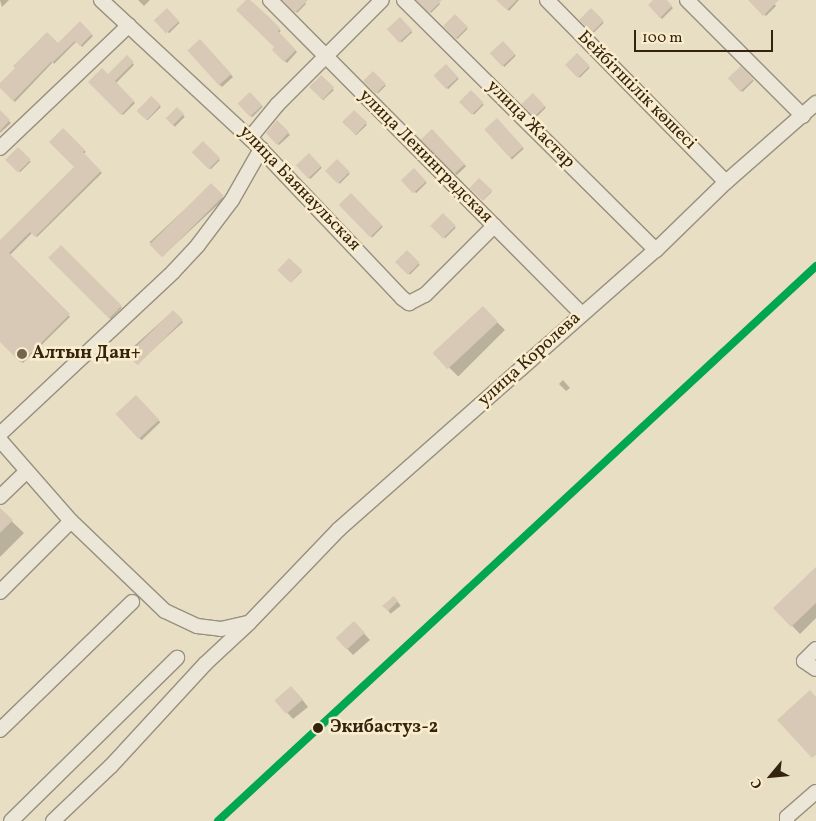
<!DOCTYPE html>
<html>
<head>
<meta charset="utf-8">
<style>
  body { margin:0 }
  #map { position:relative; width:816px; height:821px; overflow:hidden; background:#e8dec3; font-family:Vollkorn,serif }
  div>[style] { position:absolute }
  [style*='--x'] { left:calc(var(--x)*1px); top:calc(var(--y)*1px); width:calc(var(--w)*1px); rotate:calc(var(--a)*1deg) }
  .shadow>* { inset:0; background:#0003; transform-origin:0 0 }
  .building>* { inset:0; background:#d8c9b6; transform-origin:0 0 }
  .roads { filter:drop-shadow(1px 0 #98907f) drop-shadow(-1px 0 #98907f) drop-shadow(0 1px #98907f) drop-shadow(0 -1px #98907f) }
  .minor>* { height:14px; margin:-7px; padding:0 7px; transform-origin:7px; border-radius:7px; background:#ebe6d8 }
  .rail-1>* { height:8px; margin:-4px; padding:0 4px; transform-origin:4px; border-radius:4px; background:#00a651 }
  .dots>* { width:14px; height:14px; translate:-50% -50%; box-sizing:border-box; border:2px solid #faedce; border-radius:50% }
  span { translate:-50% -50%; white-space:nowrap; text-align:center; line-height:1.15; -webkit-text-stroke:5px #faedce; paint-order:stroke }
  .street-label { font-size:18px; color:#34240f }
  .poi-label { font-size:18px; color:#34240f; font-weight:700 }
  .left { translate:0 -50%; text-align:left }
  .stop-label { font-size:18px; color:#34240f; font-weight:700 }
  .north { position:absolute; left:746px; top:751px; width:50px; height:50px; -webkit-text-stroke:4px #faedce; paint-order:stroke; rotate:242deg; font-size:14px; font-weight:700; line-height:20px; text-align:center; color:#34240f }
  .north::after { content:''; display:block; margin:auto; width:18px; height:22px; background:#34240f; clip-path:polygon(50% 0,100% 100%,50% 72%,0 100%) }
  .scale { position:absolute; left:634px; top:30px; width:139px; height:22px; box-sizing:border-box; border:2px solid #34240f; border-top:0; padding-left:6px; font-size:15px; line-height:18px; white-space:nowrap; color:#34240f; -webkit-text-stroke:4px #faedce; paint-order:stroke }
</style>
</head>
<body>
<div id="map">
  <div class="shadow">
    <i style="clip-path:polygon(0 0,9px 0,2px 7px)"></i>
    <i style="clip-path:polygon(138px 0,150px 0,144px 6px)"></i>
    <i style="clip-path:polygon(248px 0,281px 31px,278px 33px,297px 52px,287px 63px,273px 50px,276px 47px)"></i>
    <i style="clip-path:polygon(284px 0,303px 0,306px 4px,297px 13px)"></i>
    <i style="clip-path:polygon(418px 0,436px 0,440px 4px,431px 13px)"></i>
    <i style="clip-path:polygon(499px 0,519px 0,509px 11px)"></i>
    <i style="clip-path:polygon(655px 0,665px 0,673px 8px,662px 19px,649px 5px)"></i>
    <i style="clip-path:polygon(756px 0,771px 0,776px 6px,766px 16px,753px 3px)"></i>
    <i style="left:167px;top:10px;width:18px;height:15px;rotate:45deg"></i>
    <i style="left:591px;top:10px;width:18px;height:14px;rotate:45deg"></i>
    <i style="left:455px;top:16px;width:18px;height:15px;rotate:45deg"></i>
    <i style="left:400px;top:19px;width:18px;height:15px;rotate:47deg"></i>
    <i style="clip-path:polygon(80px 23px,93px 36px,82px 47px,77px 41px,54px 64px,53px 62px,15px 102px,0 86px,58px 45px)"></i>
    <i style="clip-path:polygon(200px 41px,233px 77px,222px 87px,209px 74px)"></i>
    <i style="left:503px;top:43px;width:18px;height:16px;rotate:45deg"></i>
    <i style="left:577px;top:55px;width:18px;height:14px;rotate:45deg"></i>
    <i style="clip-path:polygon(127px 57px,134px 65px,115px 84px,135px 103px,123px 115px,90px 82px,108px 76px)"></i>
    <i style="left:446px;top:66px;width:18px;height:15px;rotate:45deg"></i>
    <i style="left:741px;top:68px;width:18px;height:16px;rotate:45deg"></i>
    <i style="left:373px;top:73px;width:18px;height:11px;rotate:45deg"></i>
    <i style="left:321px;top:76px;width:19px;height:15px;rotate:47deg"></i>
    <i style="left:471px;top:92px;width:18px;height:14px;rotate:45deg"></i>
    <i style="left:250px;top:94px;width:18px;height:15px;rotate:45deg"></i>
    <i style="left:533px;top:95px;width:18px;height:13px;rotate:45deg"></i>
    <i style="left:151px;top:97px;width:14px;height:19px;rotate:45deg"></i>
    <i style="left:177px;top:109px;width:11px;height:14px;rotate:45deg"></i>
    <i style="left:354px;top:111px;width:19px;height:15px;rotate:47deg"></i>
    <i style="clip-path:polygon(0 112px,11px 123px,0 133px)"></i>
    <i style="left:497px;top:119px;width:40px;height:16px;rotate:48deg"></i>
    <i style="clip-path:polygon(277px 121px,290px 135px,279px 145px,267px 133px)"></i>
    <i style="clip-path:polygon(63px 130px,86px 152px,83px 154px,102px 173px,37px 237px,32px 233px,10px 255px,70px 317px,23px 363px,0 340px,0 242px,76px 167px)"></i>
    <i style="left:432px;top:131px;width:49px;height:13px;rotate:46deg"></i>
    <i style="left:203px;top:143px;width:24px;height:13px;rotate:45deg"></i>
    <i style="left:18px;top:149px;width:18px;height:15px;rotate:45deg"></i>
    <i style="left:309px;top:155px;width:18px;height:16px;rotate:45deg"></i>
    <i style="left:337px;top:161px;width:18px;height:14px;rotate:45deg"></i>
    <i style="left:414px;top:170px;width:18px;height:15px;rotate:45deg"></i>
    <i style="left:479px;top:179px;width:18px;height:12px;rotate:45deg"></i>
    <i style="left:211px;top:185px;width:19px;height:84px;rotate:47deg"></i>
    <i style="left:351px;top:195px;width:45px;height:15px;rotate:45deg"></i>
    <i style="left:443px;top:215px;width:18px;height:15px;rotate:45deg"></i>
    <i style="left:61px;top:247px;width:86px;height:16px;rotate:45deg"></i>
    <i style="left:407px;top:252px;width:18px;height:14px;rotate:45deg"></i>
    <i style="left:289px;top:259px;width:18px;height:15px;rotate:45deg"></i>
    <i style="left:483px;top:308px;width:31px;height:66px;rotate:45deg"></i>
    <i style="left:173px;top:311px;width:15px;height:62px;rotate:48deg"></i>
    <i style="clip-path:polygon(563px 380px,570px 388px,566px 391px,559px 384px)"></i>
    <i style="left:136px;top:397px;width:35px;height:26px;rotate:46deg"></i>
    <i style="clip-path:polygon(0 510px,24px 533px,0 557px)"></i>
    <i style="clip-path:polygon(816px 569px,816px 618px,800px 634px,775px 608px)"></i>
    <i style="left:394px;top:597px;width:11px;height:13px;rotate:52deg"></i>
    <i style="clip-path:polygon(359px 628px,370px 640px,353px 655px,337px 638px)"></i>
    <i style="clip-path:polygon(297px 693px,308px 707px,293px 719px,276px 700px)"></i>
  </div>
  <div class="building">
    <i style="clip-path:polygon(246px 0,250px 0,268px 16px,280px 28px,278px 31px,296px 50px,284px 62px,272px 50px,274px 47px,236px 10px)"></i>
    <i style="clip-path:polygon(282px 0,308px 0,295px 13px)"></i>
    <i style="clip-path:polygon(416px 0,442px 0,429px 13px)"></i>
    <i style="clip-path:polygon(496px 0,517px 0,507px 10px)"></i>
    <i style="clip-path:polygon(653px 0,667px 0,672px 6px,660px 18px,648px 5px)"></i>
    <i style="clip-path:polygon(748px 0,779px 0,763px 16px)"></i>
    <i style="left:167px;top:8px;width:18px;height:18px;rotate:47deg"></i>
    <i style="left:591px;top:8px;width:18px;height:17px;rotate:45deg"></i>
    <i style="left:455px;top:14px;width:18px;height:17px;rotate:45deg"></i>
    <i style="left:400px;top:17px;width:18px;height:18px;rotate:47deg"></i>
    <i style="clip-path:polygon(80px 21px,92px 34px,80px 46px,75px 41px,52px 63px,51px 62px,13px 101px,0 88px,0 83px,15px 68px,13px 66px,47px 32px,58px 43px)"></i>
    <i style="left:200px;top:39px;width:47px;height:17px;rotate:48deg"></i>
    <i style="left:503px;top:41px;width:18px;height:18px;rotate:47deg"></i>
    <i style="left:577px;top:53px;width:18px;height:17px;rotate:45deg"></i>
    <i style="clip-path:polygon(127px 55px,134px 62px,115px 81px,134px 101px,121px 115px,88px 82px,102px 68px,108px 74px)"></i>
    <i style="left:446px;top:64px;width:18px;height:17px;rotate:47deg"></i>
    <i style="left:741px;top:66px;width:18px;height:18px;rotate:47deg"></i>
    <i style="left:373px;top:71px;width:18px;height:14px;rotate:45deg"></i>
    <i style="left:321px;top:75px;width:18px;height:17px;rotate:43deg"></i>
    <i style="left:471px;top:90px;width:18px;height:17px;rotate:45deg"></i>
    <i style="left:250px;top:92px;width:18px;height:17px;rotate:47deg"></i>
    <i style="left:533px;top:93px;width:18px;height:16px;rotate:47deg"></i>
    <i style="left:151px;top:96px;width:13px;height:21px;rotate:42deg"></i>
    <i style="left:177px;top:107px;width:10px;height:16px;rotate:45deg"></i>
    <i style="clip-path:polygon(0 110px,10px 120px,0 131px)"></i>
    <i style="left:354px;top:110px;width:18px;height:17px;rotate:43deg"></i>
    <i style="left:497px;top:118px;width:39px;height:17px;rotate:48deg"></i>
    <i style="clip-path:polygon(277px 120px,289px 132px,277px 145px,266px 133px)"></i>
    <i style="clip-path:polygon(63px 128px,85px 150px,83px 152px,101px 171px,35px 237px,30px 232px,9px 253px,70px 314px,21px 363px,0 342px,0 240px,74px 167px,49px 142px)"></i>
    <i style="left:432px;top:129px;width:48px;height:16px;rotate:47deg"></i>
    <i style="left:203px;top:141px;width:24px;height:16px;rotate:45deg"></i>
    <i style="left:18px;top:147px;width:18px;height:18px;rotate:45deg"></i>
    <i style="left:309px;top:153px;width:18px;height:18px;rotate:47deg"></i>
    <i style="left:337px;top:159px;width:18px;height:17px;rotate:45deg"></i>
    <i style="left:414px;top:168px;width:18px;height:18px;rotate:47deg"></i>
    <i style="left:479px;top:178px;width:18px;height:14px;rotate:43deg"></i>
    <i style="left:211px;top:183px;width:18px;height:87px;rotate:45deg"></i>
    <i style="left:351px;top:193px;width:45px;height:17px;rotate:46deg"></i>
    <i style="left:443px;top:213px;width:18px;height:18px;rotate:45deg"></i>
    <i style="left:61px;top:245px;width:86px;height:18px;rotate:45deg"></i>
    <i style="left:407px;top:250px;width:18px;height:17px;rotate:45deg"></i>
    <i style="left:289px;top:258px;width:18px;height:17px;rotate:43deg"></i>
    <i style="left:483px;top:306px;width:22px;height:69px;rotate:47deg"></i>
    <i style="left:173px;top:310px;width:14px;height:64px;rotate:45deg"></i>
    <i style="left:136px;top:395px;width:34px;height:28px;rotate:47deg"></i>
    <i style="clip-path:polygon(0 508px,13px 520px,0 533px)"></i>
    <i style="clip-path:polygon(816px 567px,816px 603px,791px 627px,773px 608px)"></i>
    <i style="clip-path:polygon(394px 596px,398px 601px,388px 611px,382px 606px)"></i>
    <i style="left:354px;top:621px;width:16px;height:25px;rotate:47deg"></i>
    <i style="left:291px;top:686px;width:18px;height:22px;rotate:49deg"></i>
    <i style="clip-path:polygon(810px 690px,816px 697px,816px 755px,812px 758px,777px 720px)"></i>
  </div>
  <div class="roads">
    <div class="minor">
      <i style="--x:101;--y:0;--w:212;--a:42.9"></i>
      <i style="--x:256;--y:144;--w:212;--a:46.5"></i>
      <i style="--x:402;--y:298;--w:9;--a:36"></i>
      <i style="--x:409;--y:303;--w:18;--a:-27"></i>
      <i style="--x:425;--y:295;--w:98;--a:-45"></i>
      <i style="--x:270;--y:0;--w:443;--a:45.2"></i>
      <i style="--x:404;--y:0;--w:355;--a:44.8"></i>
      <i style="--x:547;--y:0;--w:255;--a:45.5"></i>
      <i style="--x:687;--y:0;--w:164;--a:45"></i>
      <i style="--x:250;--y:138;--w:43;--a:-50.7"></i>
      <i style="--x:277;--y:105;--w:148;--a:-45"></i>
      <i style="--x:0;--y:148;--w:178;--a:-43.6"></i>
      <i style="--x:0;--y:434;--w:237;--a:-43.1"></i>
      <i style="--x:173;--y:272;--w:37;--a:-47"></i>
      <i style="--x:198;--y:245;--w:56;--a:-52.9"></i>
      <i style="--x:232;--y:200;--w:59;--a:-60.4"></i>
      <i style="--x:0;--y:440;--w:108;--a:48.8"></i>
      <i style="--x:71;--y:521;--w:130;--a:43.8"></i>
      <i style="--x:165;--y:611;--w:35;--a:25"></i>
      <i style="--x:197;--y:626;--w:24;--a:7"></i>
      <i style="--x:221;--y:629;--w:28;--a:-13"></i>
      <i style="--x:0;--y:497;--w:37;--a:-44"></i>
      <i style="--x:0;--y:592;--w:100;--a:-45"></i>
      <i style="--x:816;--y:649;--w:17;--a:135"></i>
      <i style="--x:804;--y:661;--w:14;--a:34"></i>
      <i style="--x:0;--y:730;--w:184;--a:-44.1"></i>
      <i style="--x:11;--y:821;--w:233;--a:-44.5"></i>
      <i style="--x:53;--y:821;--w:80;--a:-43.5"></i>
      <i style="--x:111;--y:766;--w:139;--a:-47.3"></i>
      <i style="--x:205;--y:664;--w:60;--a:-43"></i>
      <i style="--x:249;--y:623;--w:130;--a:-46.2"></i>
      <i style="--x:339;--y:529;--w:422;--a:-41.4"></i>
      <i style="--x:656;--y:250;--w:98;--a:-44.2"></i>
      <i style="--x:726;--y:182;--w:120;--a:-41.3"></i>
      <i style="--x:787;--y:821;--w:4;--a:-90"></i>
      <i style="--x:787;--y:817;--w:38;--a:-41"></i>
    </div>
  </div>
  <div class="rail-1">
    <i style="--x:218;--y:821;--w:816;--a:-42.86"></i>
  </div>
  <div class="dots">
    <i style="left:22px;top:354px;background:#73654e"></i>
    <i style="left:318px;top:728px;background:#34240f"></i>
  </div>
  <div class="street-label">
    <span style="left:636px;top:91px;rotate:45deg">Бейбітшілік көшесі</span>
    <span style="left:530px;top:125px;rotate:45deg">улица Жастар</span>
    <span style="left:425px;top:157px;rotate:45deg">улица Ленинградская</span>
    <span style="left:299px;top:189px;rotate:46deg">улица Баянаульская</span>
    <span style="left:530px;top:360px;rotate:-42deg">улица Королева</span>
  </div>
  <div class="poi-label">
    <span class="left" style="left:32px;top:354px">Алтын Дан+</span>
  </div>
  <div class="stop-label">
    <span class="left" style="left:330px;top:728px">Экибастуз-2</span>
  </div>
  <div class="north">С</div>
  <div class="scale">100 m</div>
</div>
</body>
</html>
